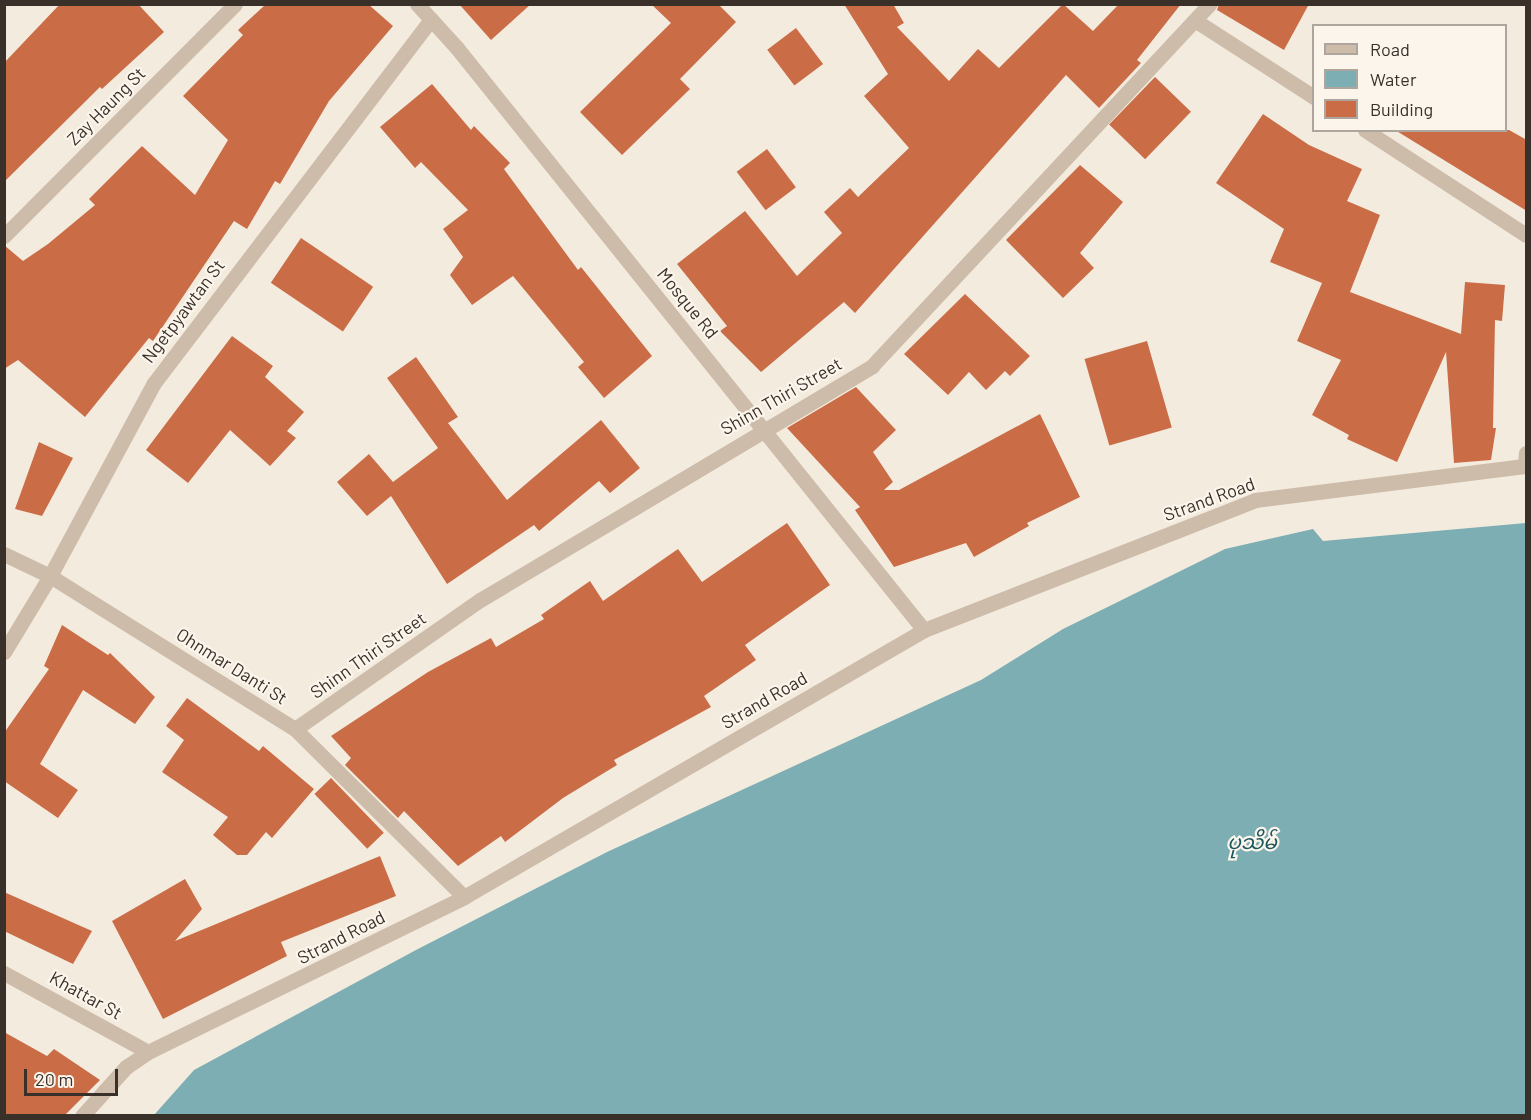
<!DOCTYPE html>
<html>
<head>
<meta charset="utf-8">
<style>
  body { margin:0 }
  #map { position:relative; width:1531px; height:1120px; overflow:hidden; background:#f4ebdf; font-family:Barlow,"Noto Sans Myanmar",sans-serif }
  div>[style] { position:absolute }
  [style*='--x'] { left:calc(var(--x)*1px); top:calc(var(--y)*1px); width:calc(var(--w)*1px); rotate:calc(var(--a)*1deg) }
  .water>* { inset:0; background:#7daeb3 }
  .building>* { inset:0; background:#ca6d47; transform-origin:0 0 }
  .minor>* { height:15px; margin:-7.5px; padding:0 7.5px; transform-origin:7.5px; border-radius:7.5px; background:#cdbcaa }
  .tertiary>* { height:15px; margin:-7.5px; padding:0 7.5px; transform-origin:7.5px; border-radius:7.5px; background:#cdbcaa }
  span { translate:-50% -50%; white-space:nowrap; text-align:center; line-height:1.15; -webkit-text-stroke:4.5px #fbf5ec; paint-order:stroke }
  .street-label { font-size:18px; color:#3a302a }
  .water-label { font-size:20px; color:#1d575e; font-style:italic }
  .frame { position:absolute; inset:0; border:6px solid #3a302a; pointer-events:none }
  .legend { position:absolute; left:1312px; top:24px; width:195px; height:108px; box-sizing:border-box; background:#fbf5ec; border:2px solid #aea69e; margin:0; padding:8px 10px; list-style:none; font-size:18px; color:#3a302a }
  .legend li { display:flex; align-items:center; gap:12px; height:30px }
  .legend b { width:30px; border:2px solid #aea69e }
  .scale { position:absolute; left:24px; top:1069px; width:94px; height:27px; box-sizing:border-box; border:3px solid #3a302a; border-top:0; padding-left:8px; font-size:18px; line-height:21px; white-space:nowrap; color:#3a302a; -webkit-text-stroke:4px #fbf5ec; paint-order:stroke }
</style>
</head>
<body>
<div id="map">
  <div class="water">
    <i style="clip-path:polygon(1526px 523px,1526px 1115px,154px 1115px,194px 1070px,416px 950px,607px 852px,981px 680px,1063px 629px,1225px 549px,1313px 529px,1323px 541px)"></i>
  </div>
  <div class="building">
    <i style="clip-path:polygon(60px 4px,138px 4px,164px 32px,102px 89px,100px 87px,4px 182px,4px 63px)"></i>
    <i style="clip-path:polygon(266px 4px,368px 4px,393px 26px,329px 101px,280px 184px,275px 181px,247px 229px,234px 221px,153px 341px,149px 338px,85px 417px,18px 360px,4px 369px,4px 245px,23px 261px,48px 244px,95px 205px,89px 199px,142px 146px,195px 195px,228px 140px,183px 96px,243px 35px,238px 30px)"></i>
    <i style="clip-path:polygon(459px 4px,531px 4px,491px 40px)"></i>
    <i style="clip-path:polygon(651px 4px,718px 4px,736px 22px,680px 79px,690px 89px,622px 155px,580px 112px,671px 23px)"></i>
    <i style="clip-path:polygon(844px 4px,893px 4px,904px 23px,897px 27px,949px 81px,978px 49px,999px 68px,1063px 4px,1093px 31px,1119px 4px,1181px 4px,1137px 60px,1141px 63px,1099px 108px,1066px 75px,855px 313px,844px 302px,761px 372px,720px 331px,727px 326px,677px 264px,745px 211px,797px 276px,842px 233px,824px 212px,850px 188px,858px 197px,909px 148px,864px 96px,888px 74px)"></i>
    <i style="clip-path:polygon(1219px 4px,1309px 4px,1284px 50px,1217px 10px)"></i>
    <i style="left:796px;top:28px;width:45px;height:36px;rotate:53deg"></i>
    <i style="left:1155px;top:77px;width:50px;height:66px;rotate:44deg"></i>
    <i style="clip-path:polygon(432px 84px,471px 130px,474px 126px,510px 163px,504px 169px,578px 270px,581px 267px,652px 356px,604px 398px,578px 367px,584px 362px,513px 276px,472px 305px,450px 275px,463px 257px,443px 229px,468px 210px,421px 162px,415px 168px,380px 127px)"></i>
    <i style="clip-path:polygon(1263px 114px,1309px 145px,1362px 169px,1347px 201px,1380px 215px,1350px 292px,1461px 334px,1465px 282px,1505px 285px,1502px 321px,1495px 320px,1493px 428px,1496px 428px,1491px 460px,1454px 463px,1446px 352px,1397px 462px,1347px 439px,1349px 435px,1312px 415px,1341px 360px,1297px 341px,1322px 283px,1270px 262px,1284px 229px,1216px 183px)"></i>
    <i style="clip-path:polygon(1395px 130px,1509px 130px,1527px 140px,1527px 211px)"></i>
    <i style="left:767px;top:149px;width:48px;height:38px;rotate:53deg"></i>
    <i style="clip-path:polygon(1080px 165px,1123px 202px,1080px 253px,1094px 268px,1063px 298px,1006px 240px)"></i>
    <i style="left:301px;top:238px;width:87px;height:54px;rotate:34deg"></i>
    <i style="clip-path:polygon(965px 294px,1030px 356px,1010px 376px,1005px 371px,986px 390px,969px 372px,948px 395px,904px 354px)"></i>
    <i style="clip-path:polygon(232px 336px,273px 366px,265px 377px,304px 412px,287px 431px,296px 438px,270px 466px,230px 430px,188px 483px,146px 450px)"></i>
    <i style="left:1147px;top:341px;width:90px;height:65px;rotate:74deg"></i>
    <i style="clip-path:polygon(416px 357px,458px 417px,448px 423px,507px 500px,601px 420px,640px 468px,610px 493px,599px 481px,539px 531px,534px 525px,447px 584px,391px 496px,367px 516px,337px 482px,369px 454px,393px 482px,438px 448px,387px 378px)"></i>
    <i style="clip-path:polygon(856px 387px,896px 430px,873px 452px,893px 482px,884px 490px,899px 490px,1040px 414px,1080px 497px,1027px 523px,1029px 526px,974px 557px,966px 543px,894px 567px,855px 510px,860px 507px,787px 428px)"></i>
    <i style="clip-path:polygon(39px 442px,73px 458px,42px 516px,15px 509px)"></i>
    <i style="clip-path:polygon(787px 523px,830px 585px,745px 645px,756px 660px,704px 696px,711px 707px,614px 760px,617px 765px,563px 798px,505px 842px,501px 836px,458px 866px,404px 811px,398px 818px,345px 765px,351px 758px,331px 736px,428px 672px,491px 638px,496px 647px,544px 619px,541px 615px,590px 581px,603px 601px,678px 549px,702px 582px)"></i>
    <i style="clip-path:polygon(62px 625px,108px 655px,110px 653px,155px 697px,135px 724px,83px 690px,40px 764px,78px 790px,58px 818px,4px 781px,4px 733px,49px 669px,44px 666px)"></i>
    <i style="clip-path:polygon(187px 698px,259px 751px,263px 746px,314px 789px,272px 838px,266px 832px,247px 855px,237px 855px,213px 835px,228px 817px,162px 772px,184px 740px,166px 726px)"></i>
    <i style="left:331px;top:778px;width:76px;height:23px;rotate:46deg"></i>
    <i style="clip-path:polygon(380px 856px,396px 896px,281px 942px,287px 956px,163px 1019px,112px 921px,185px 879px,202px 909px,175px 941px)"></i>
    <i style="clip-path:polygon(4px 892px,92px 931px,73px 964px,4px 931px)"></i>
    <i style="clip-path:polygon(4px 1032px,47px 1056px,54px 1049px,100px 1080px,64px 1116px,4px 1116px)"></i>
  </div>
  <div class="minor">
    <i style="--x:1196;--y:21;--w:140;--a:32.8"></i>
    <i style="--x:1365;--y:130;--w:192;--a:33.1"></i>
    <i style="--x:4;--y:236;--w:327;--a:-45.1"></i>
    <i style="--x:1525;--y:466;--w:13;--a:-86"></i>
    <i style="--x:4;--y:554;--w:51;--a:25.6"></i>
    <i style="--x:50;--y:576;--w:289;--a:32"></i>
    <i style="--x:295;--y:729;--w:238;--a:44.8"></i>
    <i style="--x:4;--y:652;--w:89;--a:-58.8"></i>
    <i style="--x:50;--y:576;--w:219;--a:-61.7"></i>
    <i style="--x:154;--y:383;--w:457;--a:-52.7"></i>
    <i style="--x:295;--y:729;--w:226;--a:-34.9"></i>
    <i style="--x:480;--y:600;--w:457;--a:-30.8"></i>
    <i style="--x:872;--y:366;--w:495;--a:-47"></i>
    <i style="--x:4;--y:973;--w:164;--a:28.7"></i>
  </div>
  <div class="tertiary">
    <i style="--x:417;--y:4;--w:59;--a:47.7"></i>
    <i style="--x:457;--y:48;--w:746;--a:51.26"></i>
    <i style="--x:82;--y:1116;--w:66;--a:-48.1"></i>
    <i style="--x:126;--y:1067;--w:27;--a:-34"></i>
    <i style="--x:148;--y:1052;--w:352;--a:-26.1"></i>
    <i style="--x:464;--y:897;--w:532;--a:-30.13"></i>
    <i style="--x:924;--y:630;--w:356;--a:-21.4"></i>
    <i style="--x:1255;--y:500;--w:273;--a:-7.2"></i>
  </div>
  <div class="street-label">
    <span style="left:106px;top:106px;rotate:-45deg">Zay Haung St</span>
    <span style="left:688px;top:303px;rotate:51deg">Mosque Rd</span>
    <span style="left:183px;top:311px;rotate:-53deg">Ngetpyawtan St</span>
    <span style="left:781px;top:396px;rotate:-30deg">Shinn Thiri Street</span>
    <span style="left:1209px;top:499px;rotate:-20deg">Strand Road</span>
    <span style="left:368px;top:655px;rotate:-35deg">Shinn Thiri Street</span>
    <span style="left:232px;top:666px;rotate:32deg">Ohnmar Danti St</span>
    <span style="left:764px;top:700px;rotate:-30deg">Strand Road</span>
    <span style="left:341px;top:937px;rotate:-27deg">Strand Road</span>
    <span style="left:86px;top:995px;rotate:29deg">Khattar St</span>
  </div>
  <div class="water-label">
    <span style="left:1252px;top:841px">ပုသိမ်</span>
  </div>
  <div class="frame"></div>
  <ul class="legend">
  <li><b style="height:8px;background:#cdbcaa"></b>Road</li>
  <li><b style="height:16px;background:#7daeb3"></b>Water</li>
  <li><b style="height:16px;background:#ca6d47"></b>Building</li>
  </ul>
  <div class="scale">20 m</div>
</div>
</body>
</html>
